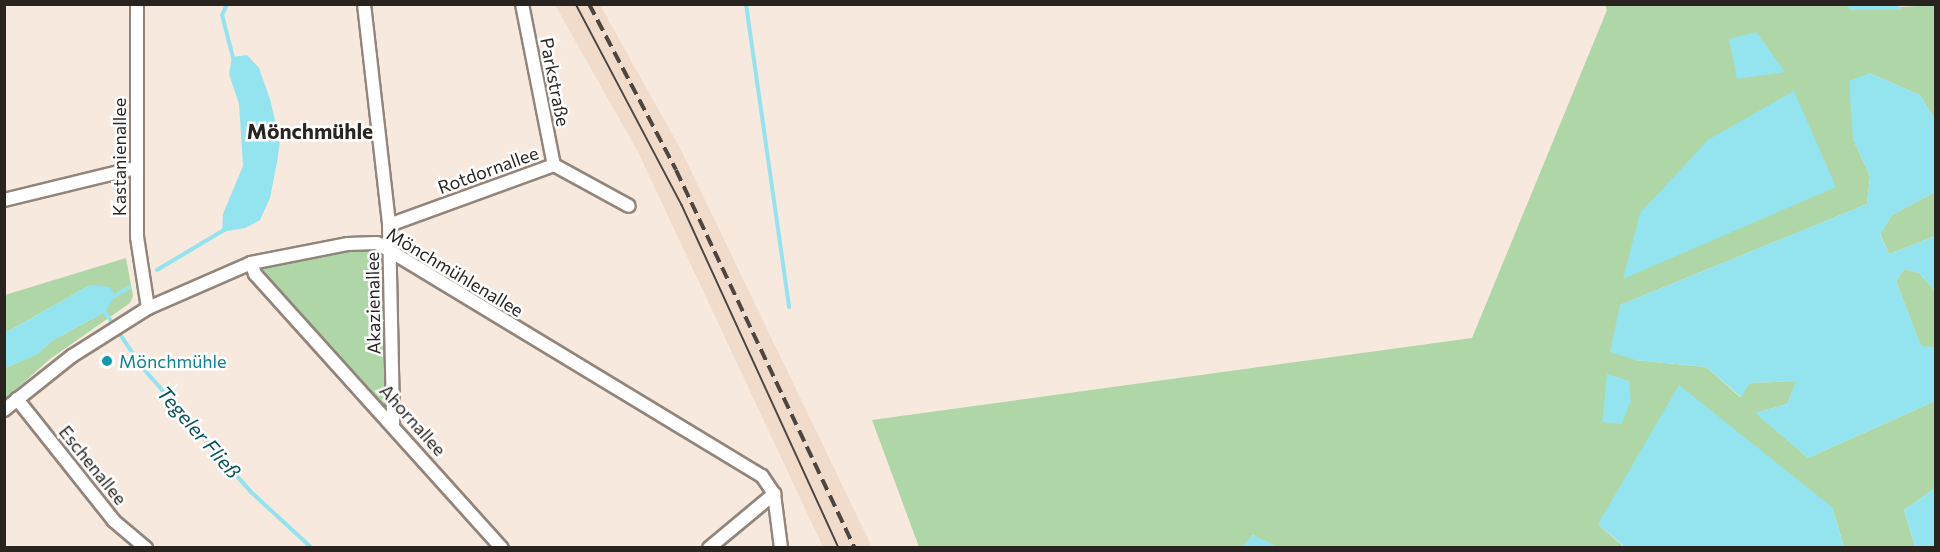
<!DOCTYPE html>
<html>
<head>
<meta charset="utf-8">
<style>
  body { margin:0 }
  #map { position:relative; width:1940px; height:552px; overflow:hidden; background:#f8e9de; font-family:Commissioner,sans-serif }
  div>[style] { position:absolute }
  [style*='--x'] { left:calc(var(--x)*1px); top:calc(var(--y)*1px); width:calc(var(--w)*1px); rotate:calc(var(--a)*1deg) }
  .built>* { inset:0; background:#f1dccc }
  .green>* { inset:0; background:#aed6a6 }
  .water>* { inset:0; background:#93e4ee }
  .stream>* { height:4px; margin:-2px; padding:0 2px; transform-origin:2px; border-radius:2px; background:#93e4ee }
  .roads { filter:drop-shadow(2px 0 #92857b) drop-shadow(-2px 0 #92857b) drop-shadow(0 2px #92857b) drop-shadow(0 -2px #92857b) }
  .street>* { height:12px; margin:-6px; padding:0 6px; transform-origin:6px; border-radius:6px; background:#fff }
  .tram>* { height:1.5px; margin:-0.75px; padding:0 0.75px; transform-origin:0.75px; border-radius:0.75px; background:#4c4540 }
  .rail>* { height:4px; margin-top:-2px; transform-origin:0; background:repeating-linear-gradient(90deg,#4c4540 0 12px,transparent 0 18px) }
  .dots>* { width:16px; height:16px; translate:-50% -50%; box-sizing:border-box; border:3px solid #fff; border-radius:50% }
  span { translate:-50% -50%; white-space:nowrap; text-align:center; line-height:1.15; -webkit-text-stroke:5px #fff; paint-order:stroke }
  .street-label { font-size:18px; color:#292420 }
  .culture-label { font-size:18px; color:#0d838f }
  .left { translate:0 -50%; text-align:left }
  .water-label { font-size:20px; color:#09535a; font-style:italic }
  .quarter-label { font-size:21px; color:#292420; font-weight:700 }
  .frame { position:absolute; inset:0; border:6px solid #292420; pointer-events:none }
</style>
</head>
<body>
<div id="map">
  <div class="built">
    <i style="clip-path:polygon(555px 5px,600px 5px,680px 148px,872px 547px,823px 547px,638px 152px)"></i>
  </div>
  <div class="green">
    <i style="clip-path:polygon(1846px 4px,1851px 10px,1935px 5px,1935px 120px,1920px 95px,1869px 73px,1853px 139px,1870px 176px,1867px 204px,1620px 305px,1635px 360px,1706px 367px,1740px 397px,1750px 383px,1797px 381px,1787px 404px,1756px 413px,1808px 458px,1935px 401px,1935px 488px,1904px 510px,1915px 547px,1844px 547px,1832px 507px,1598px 524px,1625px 548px,1278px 548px,1253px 535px,1242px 548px,919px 547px,872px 420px,1472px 338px,1607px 10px,1605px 5px)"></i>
    <i style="clip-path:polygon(1935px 192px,1935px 236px,1889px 254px,1880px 234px,1892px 215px)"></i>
    <i style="clip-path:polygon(376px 244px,389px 254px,391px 421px,253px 263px)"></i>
    <i style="clip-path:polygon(126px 258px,133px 296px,130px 303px,50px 359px,5px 399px,5px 368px,37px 354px,53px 340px,105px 312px,90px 285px,5px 333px,5px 295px)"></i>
    <i style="clip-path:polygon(1904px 269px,1919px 273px,1935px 291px,1935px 347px,1921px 347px,1896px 281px)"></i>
  </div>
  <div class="water">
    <i style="clip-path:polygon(1846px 5px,1896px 5px,1903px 10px,1851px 10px)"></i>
    <i style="clip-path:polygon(1756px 32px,1785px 72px,1737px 79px,1729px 39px)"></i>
    <i style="clip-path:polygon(247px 55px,259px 68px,270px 99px,280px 141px,277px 162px,270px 198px,260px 220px,245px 228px,222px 232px,223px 214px,243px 166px,239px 104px,229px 74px,232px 57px)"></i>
    <i style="clip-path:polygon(1869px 73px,1920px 95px,1935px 120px,1935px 192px,1892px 215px,1880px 235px,1889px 254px,1935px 236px,1935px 291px,1919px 273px,1904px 269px,1896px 281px,1921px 346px,1935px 347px,1935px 401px,1808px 458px,1755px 413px,1787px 404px,1796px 381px,1750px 383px,1741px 397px,1706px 367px,1635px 360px,1610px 352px,1620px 305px,1867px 204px,1870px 176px,1853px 139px,1849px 81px)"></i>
    <i style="clip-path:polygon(1794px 91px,1836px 187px,1623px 279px,1640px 213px,1709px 139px)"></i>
    <i style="clip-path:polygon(90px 285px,110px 287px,115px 296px,105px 312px,53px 340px,38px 354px,5px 368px,5px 333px)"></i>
    <i style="clip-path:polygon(1607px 374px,1629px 381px,1631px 401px,1621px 424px,1602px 422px)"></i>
    <i style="clip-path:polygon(1679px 385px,1832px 507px,1844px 547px,1625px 547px,1598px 524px)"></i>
    <i style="clip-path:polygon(1935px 488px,1935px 547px,1915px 547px,1904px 510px)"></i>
    <i style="clip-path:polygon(1253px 535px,1278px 547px,1242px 547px)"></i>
  </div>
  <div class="stream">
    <i style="--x:227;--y:4;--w:12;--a:114"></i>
    <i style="--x:222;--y:15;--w:48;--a:75.4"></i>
    <i style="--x:746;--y:4;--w:306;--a:81.9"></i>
    <i style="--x:157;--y:270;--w:78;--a:-30.8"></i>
    <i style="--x:111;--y:298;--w:21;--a:-31"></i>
    <i style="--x:103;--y:309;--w:70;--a:56.1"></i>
    <i style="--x:142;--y:367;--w:166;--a:48.9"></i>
    <i style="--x:251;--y:492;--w:83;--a:42.6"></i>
  </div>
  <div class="roads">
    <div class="street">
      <i style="--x:137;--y:4;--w:233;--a:90"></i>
      <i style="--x:137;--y:237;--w:72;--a:81.2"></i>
      <i style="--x:364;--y:4;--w:222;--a:83.5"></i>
      <i style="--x:389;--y:225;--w:198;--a:88.8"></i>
      <i style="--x:522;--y:4;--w:164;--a:78.8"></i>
      <i style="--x:4;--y:200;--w:135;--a:-13.7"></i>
      <i style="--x:389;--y:225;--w:176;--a:-20"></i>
      <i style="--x:554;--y:165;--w:85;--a:28.7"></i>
      <i style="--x:251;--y:263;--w:12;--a:70"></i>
      <i style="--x:255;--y:274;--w:369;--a:48"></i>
      <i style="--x:17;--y:399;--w:156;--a:51.5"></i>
      <i style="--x:114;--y:521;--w:42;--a:40.2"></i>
      <i style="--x:4;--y:410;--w:87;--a:-38.5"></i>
      <i style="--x:72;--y:356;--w:90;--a:-32.3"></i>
      <i style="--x:148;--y:308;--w:112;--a:-23.6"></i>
      <i style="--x:251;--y:263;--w:99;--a:-11.1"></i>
      <i style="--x:348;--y:244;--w:29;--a:-2"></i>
      <i style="--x:377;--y:243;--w:450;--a:31.2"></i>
      <i style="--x:762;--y:476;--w:22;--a:56"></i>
      <i style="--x:774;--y:494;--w:54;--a:82.6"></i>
      <i style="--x:709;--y:548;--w:85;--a:-39.7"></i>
    </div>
  </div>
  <div class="tram">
    <i style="--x:576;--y:4;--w:227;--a:62.2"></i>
    <i style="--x:682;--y:205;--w:377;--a:65.4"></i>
  </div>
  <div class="rail">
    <i style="--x:589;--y:4;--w:187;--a:62.3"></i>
    <i style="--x:676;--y:170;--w:418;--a:64.7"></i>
  </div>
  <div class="dots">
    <i style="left:107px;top:361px;background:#0f9aa8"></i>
  </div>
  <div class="street-label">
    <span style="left:555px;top:82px;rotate:79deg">Parkstraße</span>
    <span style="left:119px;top:157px;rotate:-90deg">Kastanienallee</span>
    <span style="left:488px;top:170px;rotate:-20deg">Rotdornallee</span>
    <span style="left:455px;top:272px;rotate:31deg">Mönchmühlenallee</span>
    <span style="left:373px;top:303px;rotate:-91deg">Akazienallee</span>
    <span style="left:413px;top:420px;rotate:48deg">Ahornallee</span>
    <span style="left:93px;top:465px;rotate:51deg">Eschenallee</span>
  </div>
  <div class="culture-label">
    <span class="left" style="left:119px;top:361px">Mönchmühle</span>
  </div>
  <div class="water-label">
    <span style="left:199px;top:432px;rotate:49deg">Tegeler Fließ</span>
  </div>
  <div class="quarter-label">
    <span style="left:310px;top:131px">Mönchmühle</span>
  </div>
  <div class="frame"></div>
</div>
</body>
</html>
